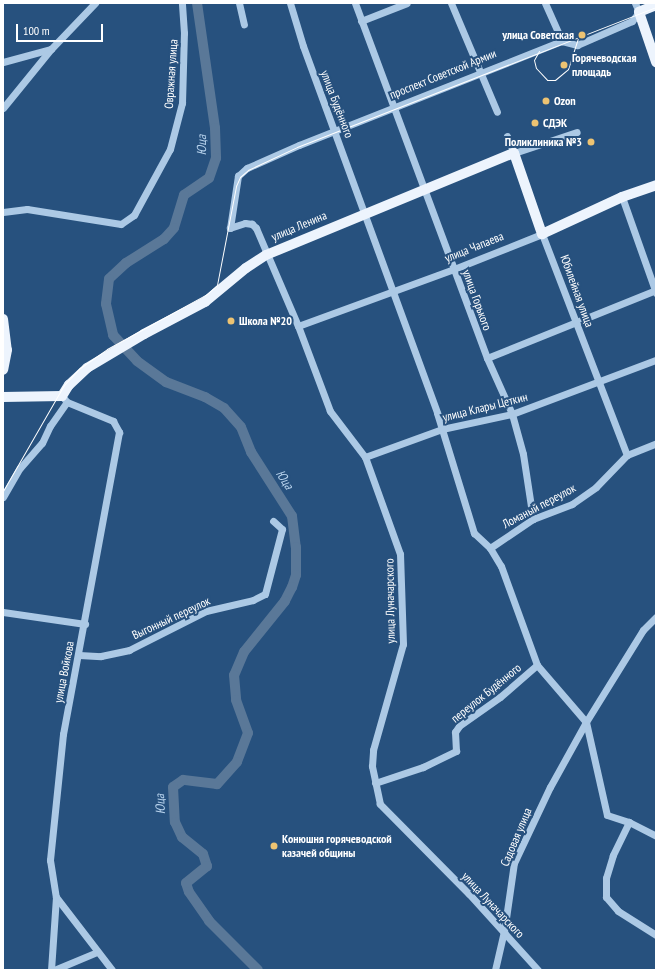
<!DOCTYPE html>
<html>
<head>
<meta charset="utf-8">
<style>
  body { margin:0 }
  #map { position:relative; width:659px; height:973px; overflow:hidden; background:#27517e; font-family:"PT Sans Narrow",sans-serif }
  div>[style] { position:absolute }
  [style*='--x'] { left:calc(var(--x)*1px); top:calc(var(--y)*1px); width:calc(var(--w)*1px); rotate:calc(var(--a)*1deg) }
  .river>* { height:10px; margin:-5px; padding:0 5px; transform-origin:5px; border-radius:5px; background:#5a7898 }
  .minor>* { height:7px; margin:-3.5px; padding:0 3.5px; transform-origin:3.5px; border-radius:3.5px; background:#acc9e5 }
  .major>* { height:10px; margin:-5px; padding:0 5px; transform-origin:5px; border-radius:5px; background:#edf4fd }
  .tram>* { height:1px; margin:-0.5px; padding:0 0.5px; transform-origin:0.5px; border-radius:0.5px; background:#fff }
  .dots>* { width:11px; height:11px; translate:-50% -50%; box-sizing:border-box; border:2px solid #27517e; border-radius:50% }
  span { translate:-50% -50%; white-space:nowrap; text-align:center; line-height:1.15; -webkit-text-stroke:4px #27517e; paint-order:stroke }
  .poi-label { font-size:12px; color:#fff; font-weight:700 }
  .right { translate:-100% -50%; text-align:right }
  .left { translate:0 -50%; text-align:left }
  .street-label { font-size:12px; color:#fff }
  .water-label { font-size:13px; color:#b8d3ed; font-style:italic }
  .frame { position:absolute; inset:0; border:4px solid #fff; pointer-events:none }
  .scale { position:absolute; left:16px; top:24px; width:87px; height:18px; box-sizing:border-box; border:2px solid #fff; border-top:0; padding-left:5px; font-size:12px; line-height:14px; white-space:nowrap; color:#fff; -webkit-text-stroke:3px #27517e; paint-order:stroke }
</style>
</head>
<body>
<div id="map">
  <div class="river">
    <i style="--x:197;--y:3;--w:126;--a:81.8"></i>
    <i style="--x:215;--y:128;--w:30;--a:88"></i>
    <i style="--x:216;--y:158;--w:21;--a:109"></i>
    <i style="--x:209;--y:178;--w:30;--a:146"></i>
    <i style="--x:184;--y:195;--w:34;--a:107"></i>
    <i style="--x:174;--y:228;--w:15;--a:132"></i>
    <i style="--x:164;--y:239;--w:45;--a:147.7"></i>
    <i style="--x:126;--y:263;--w:23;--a:137"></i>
    <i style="--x:109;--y:279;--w:25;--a:97"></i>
    <i style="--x:106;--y:304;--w:32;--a:77"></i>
    <i style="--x:113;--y:335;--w:35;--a:47"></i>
    <i style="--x:137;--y:361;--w:36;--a:36"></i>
    <i style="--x:166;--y:382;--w:42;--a:21"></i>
    <i style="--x:205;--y:397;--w:22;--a:30"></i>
    <i style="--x:224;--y:408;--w:25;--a:48"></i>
    <i style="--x:241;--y:427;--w:27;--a:68"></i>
    <i style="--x:251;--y:452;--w:76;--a:57.4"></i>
    <i style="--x:292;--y:516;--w:31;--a:83"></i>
    <i style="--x:296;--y:547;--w:28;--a:90"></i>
    <i style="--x:296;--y:575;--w:13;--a:108"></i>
    <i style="--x:292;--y:587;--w:16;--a:117"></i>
    <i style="--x:285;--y:601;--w:65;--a:128.8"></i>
    <i style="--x:244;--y:652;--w:25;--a:113"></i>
    <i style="--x:234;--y:675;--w:25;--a:85"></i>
    <i style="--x:236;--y:700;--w:35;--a:70"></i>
    <i style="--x:248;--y:733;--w:31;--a:111"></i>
    <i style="--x:237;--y:762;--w:30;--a:132"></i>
    <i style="--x:217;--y:784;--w:34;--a:-173"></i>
    <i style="--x:183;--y:780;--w:12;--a:145"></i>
    <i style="--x:173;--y:787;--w:35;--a:87"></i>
    <i style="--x:175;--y:822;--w:17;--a:65"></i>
    <i style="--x:182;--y:837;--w:27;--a:39"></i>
    <i style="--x:203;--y:854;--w:13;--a:72"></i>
    <i style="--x:207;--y:866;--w:27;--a:141"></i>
    <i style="--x:186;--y:883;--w:9;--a:72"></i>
    <i style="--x:189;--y:892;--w:35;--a:55"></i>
    <i style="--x:209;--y:921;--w:69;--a:45"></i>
  </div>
  <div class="minor">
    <i style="--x:239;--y:3;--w:22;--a:77"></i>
    <i style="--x:290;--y:3;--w:45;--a:73.2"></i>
    <i style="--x:303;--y:46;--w:391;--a:69.9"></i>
    <i style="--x:437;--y:413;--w:126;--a:72.9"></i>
    <i style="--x:474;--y:533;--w:22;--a:43"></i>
    <i style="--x:490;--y:548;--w:21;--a:59"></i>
    <i style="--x:501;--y:566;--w:105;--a:70"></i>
    <i style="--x:537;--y:665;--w:75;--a:49.3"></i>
    <i style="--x:586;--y:722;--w:95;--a:77.3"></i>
    <i style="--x:607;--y:815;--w:23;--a:18"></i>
    <i style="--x:629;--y:822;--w:30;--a:27"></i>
    <i style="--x:355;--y:3;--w:379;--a:69.6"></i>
    <i style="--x:487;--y:358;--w:61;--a:65.9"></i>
    <i style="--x:512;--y:414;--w:41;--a:74.6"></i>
    <i style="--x:523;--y:454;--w:66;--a:81.3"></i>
    <i style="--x:451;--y:3;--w:118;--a:67.1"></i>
    <i style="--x:545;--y:3;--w:42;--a:65.9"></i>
    <i style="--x:361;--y:21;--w:49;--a:-21.4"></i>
    <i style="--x:3;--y:62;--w:50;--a:-15.2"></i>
    <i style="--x:3;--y:108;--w:76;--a:-50.9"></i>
    <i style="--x:51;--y:49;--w:64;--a:-46.3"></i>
    <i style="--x:507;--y:136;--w:18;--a:68"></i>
    <i style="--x:514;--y:153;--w:66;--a:-18.4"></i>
    <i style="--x:622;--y:197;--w:102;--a:70.5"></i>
    <i style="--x:3;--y:212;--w:24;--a:-7"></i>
    <i style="--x:27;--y:209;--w:95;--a:9.1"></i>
    <i style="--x:121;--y:224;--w:16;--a:-35"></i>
    <i style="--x:134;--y:215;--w:75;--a:-61.4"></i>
    <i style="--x:170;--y:149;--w:48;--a:-75.4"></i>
    <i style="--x:182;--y:103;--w:70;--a:-88.4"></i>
    <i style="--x:184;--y:33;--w:30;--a:-94"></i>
    <i style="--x:298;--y:326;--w:166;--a:-20.1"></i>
    <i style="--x:454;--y:269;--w:95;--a:-21.7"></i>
    <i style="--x:542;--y:234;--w:237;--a:69"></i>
    <i style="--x:487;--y:358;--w:182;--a:-21.9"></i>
    <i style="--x:62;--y:396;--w:8;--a:50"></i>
    <i style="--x:67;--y:402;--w:50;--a:22.4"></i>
    <i style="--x:113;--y:421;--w:13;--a:61"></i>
    <i style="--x:119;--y:432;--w:307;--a:100.5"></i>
    <i style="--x:63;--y:734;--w:127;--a:95.9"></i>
    <i style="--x:50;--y:860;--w:37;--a:81"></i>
    <i style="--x:56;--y:897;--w:92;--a:52.5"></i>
    <i style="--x:365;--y:457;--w:82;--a:-20"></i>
    <i style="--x:442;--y:429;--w:72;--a:-12.1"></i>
    <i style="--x:512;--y:414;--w:154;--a:-20.6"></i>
    <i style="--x:3;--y:497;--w:34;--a:-60"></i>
    <i style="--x:20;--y:468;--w:33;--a:-49"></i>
    <i style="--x:42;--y:443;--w:19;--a:-65"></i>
    <i style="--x:50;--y:426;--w:29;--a:-55"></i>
    <i style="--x:490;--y:548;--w:52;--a:-34"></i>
    <i style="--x:533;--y:519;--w:42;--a:-21"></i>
    <i style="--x:572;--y:504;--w:29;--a:-35"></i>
    <i style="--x:596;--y:487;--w:45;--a:-45.9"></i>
    <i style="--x:627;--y:455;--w:31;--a:-22"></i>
    <i style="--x:3;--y:612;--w:83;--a:8.3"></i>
    <i style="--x:79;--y:655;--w:22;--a:3"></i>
    <i style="--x:101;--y:656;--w:29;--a:-12"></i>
    <i style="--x:129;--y:650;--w:86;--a:-26.9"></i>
    <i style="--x:206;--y:611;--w:48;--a:-13.2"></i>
    <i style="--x:253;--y:600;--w:13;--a:-27"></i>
    <i style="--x:265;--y:594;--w:67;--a:-75.3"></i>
    <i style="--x:282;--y:529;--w:12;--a:-138"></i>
    <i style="--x:375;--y:783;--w:51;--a:-18.4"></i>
    <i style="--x:423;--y:767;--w:37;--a:-26"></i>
    <i style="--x:456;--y:751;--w:19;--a:-93"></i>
    <i style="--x:455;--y:732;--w:7;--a:-56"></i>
    <i style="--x:459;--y:726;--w:50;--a:-35.3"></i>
    <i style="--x:500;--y:697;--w:49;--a:-40.9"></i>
    <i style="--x:629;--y:822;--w:37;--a:116"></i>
    <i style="--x:613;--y:855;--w:24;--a:107"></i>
    <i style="--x:606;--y:878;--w:19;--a:90"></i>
    <i style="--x:606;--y:897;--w:18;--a:49"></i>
    <i style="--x:618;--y:911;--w:45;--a:32.3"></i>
    <i style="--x:51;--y:970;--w:73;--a:-86.1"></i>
    <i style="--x:54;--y:970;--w:47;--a:-22.7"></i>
    <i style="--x:495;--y:970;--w:39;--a:-77"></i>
    <i style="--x:504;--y:932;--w:70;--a:-81.8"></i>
    <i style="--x:514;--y:863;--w:84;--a:-64.7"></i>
    <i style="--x:550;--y:787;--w:74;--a:-61"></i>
    <i style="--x:586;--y:722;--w:108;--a:-58.2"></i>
    <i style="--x:643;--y:630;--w:18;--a:-45"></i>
    <i style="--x:538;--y:970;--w:103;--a:-132.2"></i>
    <i style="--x:469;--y:894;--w:127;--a:-134.7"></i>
    <i style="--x:380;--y:804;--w:39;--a:-102"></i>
    <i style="--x:372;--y:766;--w:16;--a:-86"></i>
    <i style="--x:373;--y:750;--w:110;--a:-74.2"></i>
    <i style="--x:403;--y:644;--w:90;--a:-91.9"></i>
    <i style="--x:400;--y:554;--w:103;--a:-109.8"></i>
    <i style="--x:365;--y:457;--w:58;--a:-127.3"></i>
    <i style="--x:330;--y:411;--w:91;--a:-110.6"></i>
    <i style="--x:298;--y:326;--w:107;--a:-113.2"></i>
    <i style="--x:256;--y:228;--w:6;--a:-135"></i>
    <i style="--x:252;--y:224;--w:7;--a:-172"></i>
    <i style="--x:245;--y:223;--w:16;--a:162"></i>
    <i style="--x:230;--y:228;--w:53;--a:-81.3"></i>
    <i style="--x:238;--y:176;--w:12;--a:-42"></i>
    <i style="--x:247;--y:168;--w:57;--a:-23.9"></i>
    <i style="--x:299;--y:145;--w:283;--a:-21.6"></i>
    <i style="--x:562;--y:41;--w:16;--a:15"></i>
    <i style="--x:577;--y:45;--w:60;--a:-23.6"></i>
    <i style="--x:632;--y:21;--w:11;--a:-52"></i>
    <i style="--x:639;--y:12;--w:10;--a:-114"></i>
  </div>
  <div class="major">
    <i style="--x:656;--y:5;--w:18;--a:158"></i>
    <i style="--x:639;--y:12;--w:53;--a:71.2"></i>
    <i style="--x:3;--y:319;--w:31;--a:83"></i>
    <i style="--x:7;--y:350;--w:20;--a:101"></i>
    <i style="--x:3;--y:397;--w:59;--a:-1"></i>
    <i style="--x:62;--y:396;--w:13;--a:-58"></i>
    <i style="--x:69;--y:385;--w:25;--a:-43"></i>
    <i style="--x:87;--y:368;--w:66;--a:-30.8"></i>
    <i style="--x:144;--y:334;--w:69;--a:-27.7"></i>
    <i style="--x:205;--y:302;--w:53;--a:-39.7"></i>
    <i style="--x:246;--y:268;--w:24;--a:-33"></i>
    <i style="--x:266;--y:255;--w:268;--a:-22.4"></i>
    <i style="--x:514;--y:153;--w:86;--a:70.9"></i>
    <i style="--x:542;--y:234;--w:88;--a:-24.8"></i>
    <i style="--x:622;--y:197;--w:36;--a:-19"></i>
  </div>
  <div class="tram">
    <i style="--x:539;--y:51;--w:10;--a:119"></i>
    <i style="--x:534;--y:60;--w:8;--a:76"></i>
    <i style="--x:536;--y:68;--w:16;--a:47"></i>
    <i style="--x:547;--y:80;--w:8;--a:0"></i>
    <i style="--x:555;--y:80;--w:17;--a:-40"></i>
    <i style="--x:568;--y:69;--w:35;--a:-72"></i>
    <i style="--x:3;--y:491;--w:122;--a:-60.1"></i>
    <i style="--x:64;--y:385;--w:23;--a:-47"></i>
    <i style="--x:80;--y:368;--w:33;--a:-35"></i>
    <i style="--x:107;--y:349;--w:114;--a:-28.8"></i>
    <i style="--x:207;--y:294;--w:13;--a:-42"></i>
    <i style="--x:217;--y:285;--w:101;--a:-79.1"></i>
    <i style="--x:236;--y:186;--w:10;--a:-66"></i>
    <i style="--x:240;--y:177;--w:11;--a:-41"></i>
    <i style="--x:248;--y:170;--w:54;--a:-25.1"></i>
    <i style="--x:297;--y:147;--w:385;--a:-21.3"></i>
  </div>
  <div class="dots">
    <i style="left:582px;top:35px;background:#edc372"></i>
    <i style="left:564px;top:65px;background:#edc372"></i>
    <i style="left:546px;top:101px;background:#edc372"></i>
    <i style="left:535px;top:123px;background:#edc372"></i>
    <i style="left:591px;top:142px;background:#edc372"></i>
    <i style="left:231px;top:321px;background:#edc372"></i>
    <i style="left:274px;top:846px;background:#edc372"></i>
  </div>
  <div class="poi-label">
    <span class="right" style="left:574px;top:35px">улица Советская</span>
    <span class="left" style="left:572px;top:65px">Горячеводская<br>площадь</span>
    <span class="left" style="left:554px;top:101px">Ozon</span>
    <span class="left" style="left:543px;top:123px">СДЭК</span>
    <span class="right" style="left:582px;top:142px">Поликлиника №3</span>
    <span class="left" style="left:239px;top:321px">Школа №20</span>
    <span class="left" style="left:282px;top:846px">Конюшня горячеводской<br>казачей общины</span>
  </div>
  <div class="street-label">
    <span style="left:171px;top:74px;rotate:-86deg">Овражная улица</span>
    <span style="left:443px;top:74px;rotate:-22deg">проспект Советской Армии</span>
    <span style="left:337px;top:104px;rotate:69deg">улица Будённого</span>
    <span style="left:299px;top:226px;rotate:-23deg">улица Ленина</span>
    <span style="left:474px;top:247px;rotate:-22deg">улица Чапаева</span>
    <span style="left:577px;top:291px;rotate:70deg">Юбилейная улица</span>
    <span style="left:477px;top:300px;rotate:70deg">улица Горького</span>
    <span style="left:485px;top:407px;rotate:-14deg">улица Клары Цеткин</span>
    <span style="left:539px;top:506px;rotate:-28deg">Ломаный переулок</span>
    <span style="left:390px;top:601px;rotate:-91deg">улица Луначарского</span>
    <span style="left:171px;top:618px;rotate:-25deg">Выгонный переулок</span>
    <span style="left:64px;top:672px;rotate:-79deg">улица Войкова</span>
    <span style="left:486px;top:693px;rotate:-39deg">переулок Будённого</span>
    <span style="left:516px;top:837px;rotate:-67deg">Садовая улица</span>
    <span style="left:493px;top:905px;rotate:47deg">улица Луначарского</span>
  </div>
  <div class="water-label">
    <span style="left:202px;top:145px;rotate:-90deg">Юца</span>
    <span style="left:284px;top:480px;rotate:57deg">Юца</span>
    <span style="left:161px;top:804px;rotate:-93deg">Юца</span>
  </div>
  <div class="frame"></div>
  <div class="scale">100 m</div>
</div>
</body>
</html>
